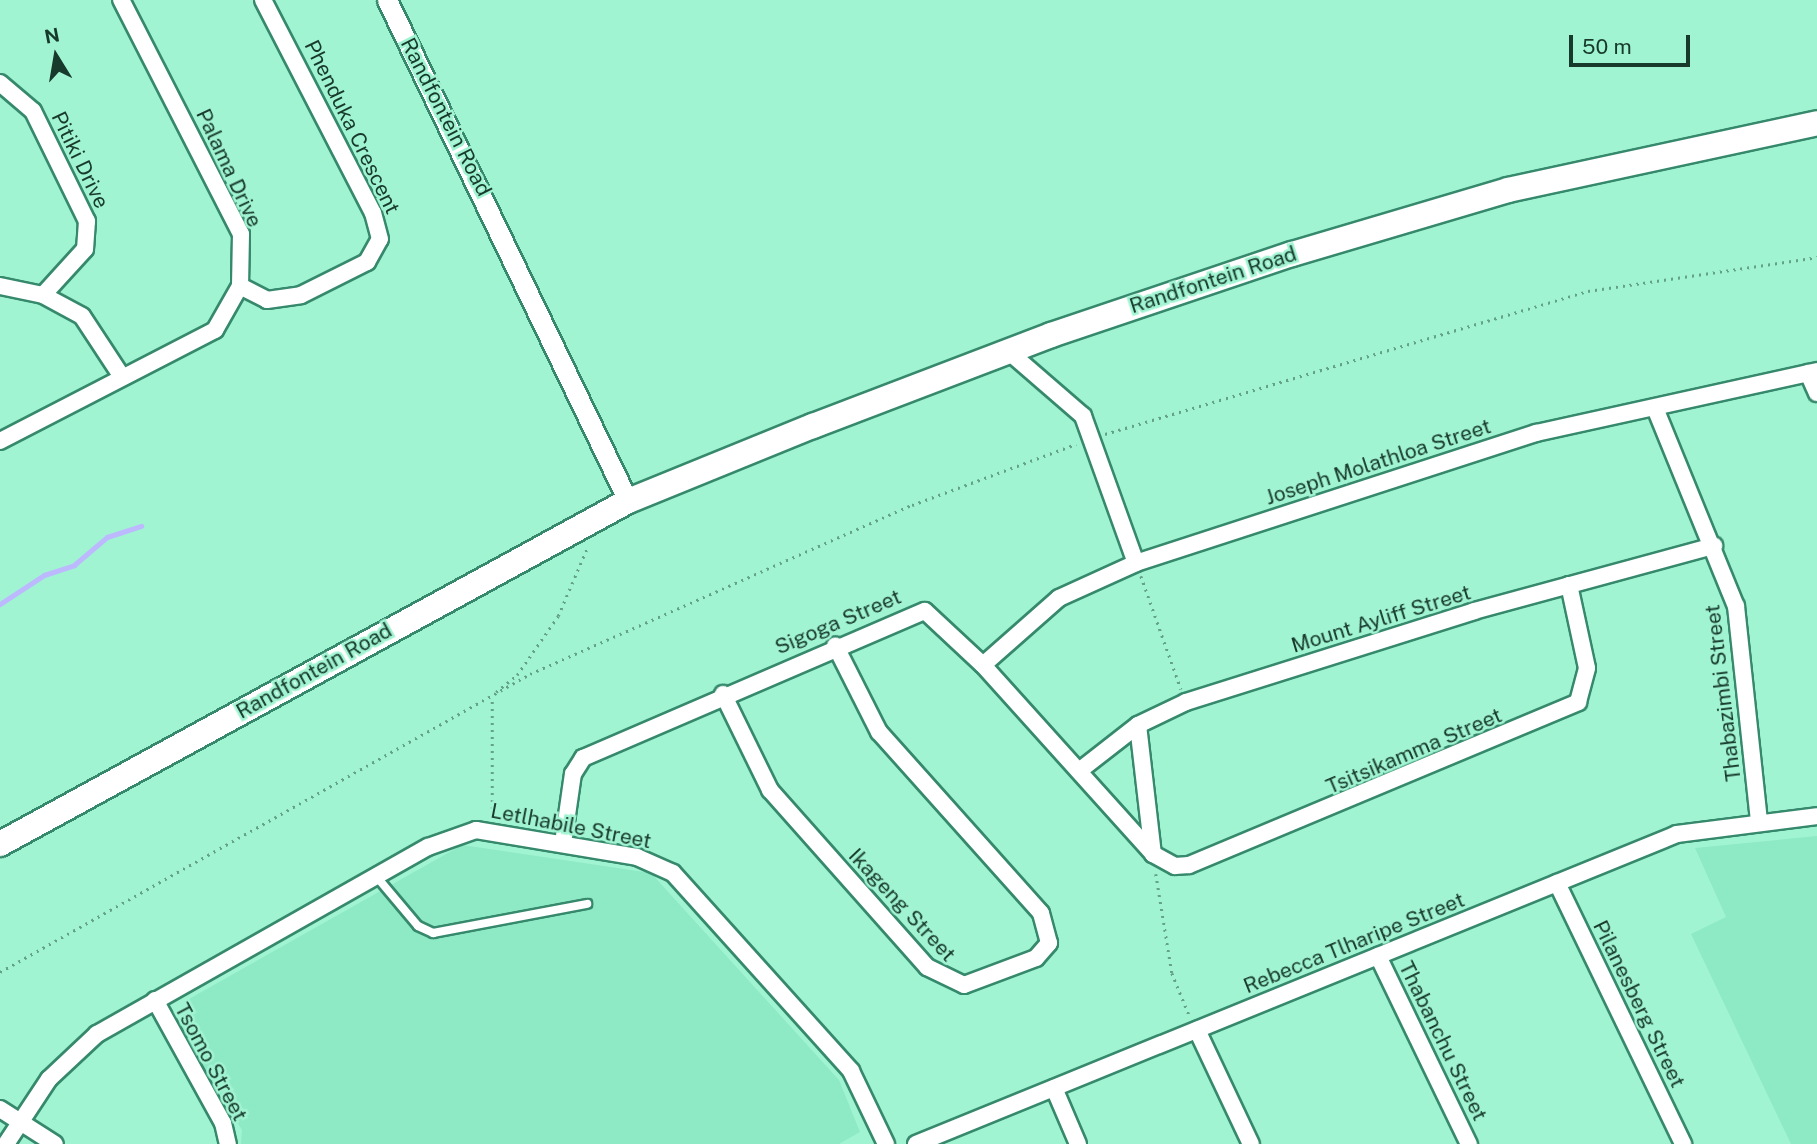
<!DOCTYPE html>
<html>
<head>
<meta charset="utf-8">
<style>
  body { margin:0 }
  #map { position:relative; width:1817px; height:1144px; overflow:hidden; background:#a1f4d2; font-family:"Public Sans",sans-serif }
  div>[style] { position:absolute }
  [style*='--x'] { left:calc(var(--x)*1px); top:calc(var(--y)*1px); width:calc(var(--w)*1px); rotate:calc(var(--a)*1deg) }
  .built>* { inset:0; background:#8ee9c5 }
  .stream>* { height:5px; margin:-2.5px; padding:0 2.5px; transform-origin:2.5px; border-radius:2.5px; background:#bcb9ff }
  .path>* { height:2.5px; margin-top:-1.25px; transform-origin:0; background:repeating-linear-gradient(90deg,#63a188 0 2px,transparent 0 7px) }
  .roads { filter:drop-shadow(2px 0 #36896c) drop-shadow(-2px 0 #36896c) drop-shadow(0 2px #36896c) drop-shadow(0 -2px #36896c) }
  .service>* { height:8px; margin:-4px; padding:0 4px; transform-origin:4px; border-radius:4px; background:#fff }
  .minor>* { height:16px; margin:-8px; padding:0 8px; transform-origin:8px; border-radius:8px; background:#fff }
  .tertiary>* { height:19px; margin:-9.5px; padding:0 9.5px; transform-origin:9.5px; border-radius:9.5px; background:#fff }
  .primary>* { height:24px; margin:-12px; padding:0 12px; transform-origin:12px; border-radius:12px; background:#fff }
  span { translate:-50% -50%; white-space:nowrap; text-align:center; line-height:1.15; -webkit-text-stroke:5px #a1f4d2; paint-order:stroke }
  .street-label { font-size:21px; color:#173a2d }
  .north { position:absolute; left:21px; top:21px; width:70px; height:70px; -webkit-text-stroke:5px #a1f4d2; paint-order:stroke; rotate:349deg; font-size:19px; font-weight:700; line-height:28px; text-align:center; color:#173a2d }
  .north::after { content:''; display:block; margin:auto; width:24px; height:32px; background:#173a2d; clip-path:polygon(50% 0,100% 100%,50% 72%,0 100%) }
  .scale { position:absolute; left:1569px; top:35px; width:121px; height:32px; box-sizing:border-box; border:4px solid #173a2d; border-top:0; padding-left:9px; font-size:21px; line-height:24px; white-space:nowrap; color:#173a2d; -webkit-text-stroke:5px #a1f4d2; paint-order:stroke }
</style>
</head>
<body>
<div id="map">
  <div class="built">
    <i style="clip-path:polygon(1817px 836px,1817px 1144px,1791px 1144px,1691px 934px,1726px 917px,1695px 848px)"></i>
    <i style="clip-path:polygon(462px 845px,651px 873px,839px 1080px,860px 1132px,839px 1144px,241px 1144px,242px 1130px,177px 1023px,189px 999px)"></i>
  </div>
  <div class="stream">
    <i style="--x:0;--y:604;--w:53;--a:-33.4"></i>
    <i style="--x:44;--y:575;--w:32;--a:-18"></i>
    <i style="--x:74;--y:565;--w:43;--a:-40.3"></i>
    <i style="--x:107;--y:537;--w:36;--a:-18"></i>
  </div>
  <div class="path">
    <i style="--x:1105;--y:434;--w:504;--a:-16.49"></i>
    <i style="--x:1588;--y:291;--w:232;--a:-8.4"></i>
    <i style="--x:1141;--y:576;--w:120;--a:70.5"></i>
    <i style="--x:496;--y:692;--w:27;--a:-39"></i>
    <i style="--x:517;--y:675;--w:72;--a:-55.2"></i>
    <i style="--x:558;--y:616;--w:76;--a:-66.8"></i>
    <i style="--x:492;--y:816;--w:119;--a:-90"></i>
    <i style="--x:1156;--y:874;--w:100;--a:80.8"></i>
    <i style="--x:1172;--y:973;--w:48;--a:67.8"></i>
    <i style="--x:0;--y:972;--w:608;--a:-29.35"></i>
    <i style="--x:530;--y:674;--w:418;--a:-23.9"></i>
    <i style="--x:912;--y:505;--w:175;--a:-20.4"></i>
  </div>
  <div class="roads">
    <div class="service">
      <i style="--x:376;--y:876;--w:65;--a:50"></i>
      <i style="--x:418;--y:926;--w:17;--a:25"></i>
      <i style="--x:433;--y:933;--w:157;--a:-10.7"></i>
    </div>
    <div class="minor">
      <i style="--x:0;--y:83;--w:43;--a:40.3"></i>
      <i style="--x:33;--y:111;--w:123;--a:63.9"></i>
      <i style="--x:87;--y:221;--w:28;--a:94"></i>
      <i style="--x:85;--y:249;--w:62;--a:132.4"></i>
      <i style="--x:0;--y:286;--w:44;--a:11.8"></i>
      <i style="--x:43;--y:295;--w:44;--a:28.3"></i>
      <i style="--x:82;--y:316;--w:73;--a:56.7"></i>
      <i style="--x:240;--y:286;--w:30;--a:27"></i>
      <i style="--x:267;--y:300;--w:34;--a:-8"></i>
      <i style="--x:301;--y:295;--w:74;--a:-26.6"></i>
      <i style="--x:367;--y:262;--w:26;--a:-61"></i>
      <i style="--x:380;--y:239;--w:27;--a:-105"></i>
      <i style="--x:373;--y:213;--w:240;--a:-117.3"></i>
      <i style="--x:1008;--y:351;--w:99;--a:40.9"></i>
      <i style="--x:1083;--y:416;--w:156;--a:70.2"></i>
      <i style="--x:1808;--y:373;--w:22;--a:66"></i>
      <i style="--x:1655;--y:408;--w:214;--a:67.8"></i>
      <i style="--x:1736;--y:606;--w:216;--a:83.9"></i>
      <i style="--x:0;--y:441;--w:242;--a:-27.3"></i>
      <i style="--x:215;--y:330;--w:51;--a:-60.4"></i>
      <i style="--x:240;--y:286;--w:52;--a:-88.9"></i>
      <i style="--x:241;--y:234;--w:263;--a:-117.1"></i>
      <i style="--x:983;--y:665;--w:101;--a:-41.4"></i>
      <i style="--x:1059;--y:598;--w:85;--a:-24.4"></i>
      <i style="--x:1136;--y:563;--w:421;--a:-18"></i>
      <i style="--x:1536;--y:433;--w:288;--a:-12.4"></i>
      <i style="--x:723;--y:694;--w:107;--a:63.9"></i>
      <i style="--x:770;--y:790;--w:237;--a:48.4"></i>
      <i style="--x:927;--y:967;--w:41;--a:25.9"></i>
      <i style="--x:964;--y:985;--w:77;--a:-20.6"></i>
      <i style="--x:1036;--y:958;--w:20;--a:-49"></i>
      <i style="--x:1049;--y:943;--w:31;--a:-105"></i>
      <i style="--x:1041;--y:913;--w:243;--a:-131.8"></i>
      <i style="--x:879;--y:732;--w:97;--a:-116.8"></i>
      <i style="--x:1138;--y:725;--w:130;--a:83.4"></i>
      <i style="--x:1079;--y:771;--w:75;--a:-37.9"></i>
      <i style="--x:1138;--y:725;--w:53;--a:-25.6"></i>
      <i style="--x:1186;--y:702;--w:302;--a:-17.5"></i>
      <i style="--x:1474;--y:611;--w:249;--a:-15.2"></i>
      <i style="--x:563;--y:843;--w:70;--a:-81.8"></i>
      <i style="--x:573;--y:774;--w:19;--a:-58"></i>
      <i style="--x:583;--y:758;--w:372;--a:-23.3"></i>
      <i style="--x:925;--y:611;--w:79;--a:43"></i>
      <i style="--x:983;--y:665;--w:254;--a:48"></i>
      <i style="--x:1153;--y:854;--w:25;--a:29"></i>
      <i style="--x:1175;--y:866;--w:14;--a:-4"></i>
      <i style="--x:1189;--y:865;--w:422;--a:-22.7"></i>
      <i style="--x:1578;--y:702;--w:35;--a:-75"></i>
      <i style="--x:1587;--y:668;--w:85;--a:-102.2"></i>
      <i style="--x:1557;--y:883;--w:290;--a:64.2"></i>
      <i style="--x:1378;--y:956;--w:209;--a:64.2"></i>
      <i style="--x:155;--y:1000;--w:141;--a:61.1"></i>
      <i style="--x:223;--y:1123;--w:22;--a:77"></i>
      <i style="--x:1197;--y:1030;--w:126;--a:64.7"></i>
      <i style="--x:1054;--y:1088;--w:61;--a:66.8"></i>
      <i style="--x:0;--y:1109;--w:65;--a:32.5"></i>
      <i style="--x:6;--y:1144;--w:78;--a:-56.5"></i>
      <i style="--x:49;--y:1079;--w:66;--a:-43.2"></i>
      <i style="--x:97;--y:1034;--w:380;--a:-29.5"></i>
      <i style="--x:428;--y:847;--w:51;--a:-19.5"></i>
      <i style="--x:476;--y:830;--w:163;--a:9.5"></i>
      <i style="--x:637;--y:857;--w:39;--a:24"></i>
      <i style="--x:673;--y:873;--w:266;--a:48"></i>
      <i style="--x:851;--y:1071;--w:81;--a:64.4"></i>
      <i style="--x:916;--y:1144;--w:822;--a:-22.16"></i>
      <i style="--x:1677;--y:834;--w:141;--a:-7.3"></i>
    </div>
    <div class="tertiary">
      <i style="--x:387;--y:0;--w:556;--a:64.31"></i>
    </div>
    <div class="primary">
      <i style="--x:0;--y:844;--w:716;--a:-28.64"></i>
      <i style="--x:628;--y:501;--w:200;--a:-22.1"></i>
      <i style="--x:813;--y:426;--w:255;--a:-20.9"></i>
      <i style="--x:1051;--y:335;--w:254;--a:-18.6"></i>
      <i style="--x:1292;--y:254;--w:225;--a:-16.5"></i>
      <i style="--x:1508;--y:190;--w:316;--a:-12.2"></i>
    </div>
  </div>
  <div class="street-label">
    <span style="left:446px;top:117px;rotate:63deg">Randfontein Road</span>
    <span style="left:352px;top:127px;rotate:64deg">Phenduka Crescent</span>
    <span style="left:80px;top:160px;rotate:64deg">Pitiki Drive</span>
    <span style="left:229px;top:168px;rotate:65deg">Palama Drive</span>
    <span style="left:1213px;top:280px;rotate:-18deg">Randfontein Road</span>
    <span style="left:1378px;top:462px;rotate:-18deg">Joseph Molathloa Street</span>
    <span style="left:1381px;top:619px;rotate:-17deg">Mount Ayliff Street</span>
    <span style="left:838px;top:622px;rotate:-23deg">Sigoga Street</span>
    <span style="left:314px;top:671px;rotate:-29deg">Randfontein Road</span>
    <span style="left:1723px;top:693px;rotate:-97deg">Thabazimbi Street</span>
    <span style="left:1414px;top:751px;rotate:-23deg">Tsitsikamma Street</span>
    <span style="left:571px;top:826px;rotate:11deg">Letlhabile Street</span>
    <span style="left:902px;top:905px;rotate:47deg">Ikageng Street</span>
    <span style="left:1354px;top:943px;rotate:-22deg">Rebecca Tlharipe Street</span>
    <span style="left:1639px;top:1004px;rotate:64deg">Pilanesberg Street</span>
    <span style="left:1443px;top:1041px;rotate:64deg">Thabanchu Street</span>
    <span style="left:211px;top:1062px;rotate:62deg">Tsomo Street</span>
  </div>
  <div class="north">N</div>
  <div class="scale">50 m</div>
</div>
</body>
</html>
